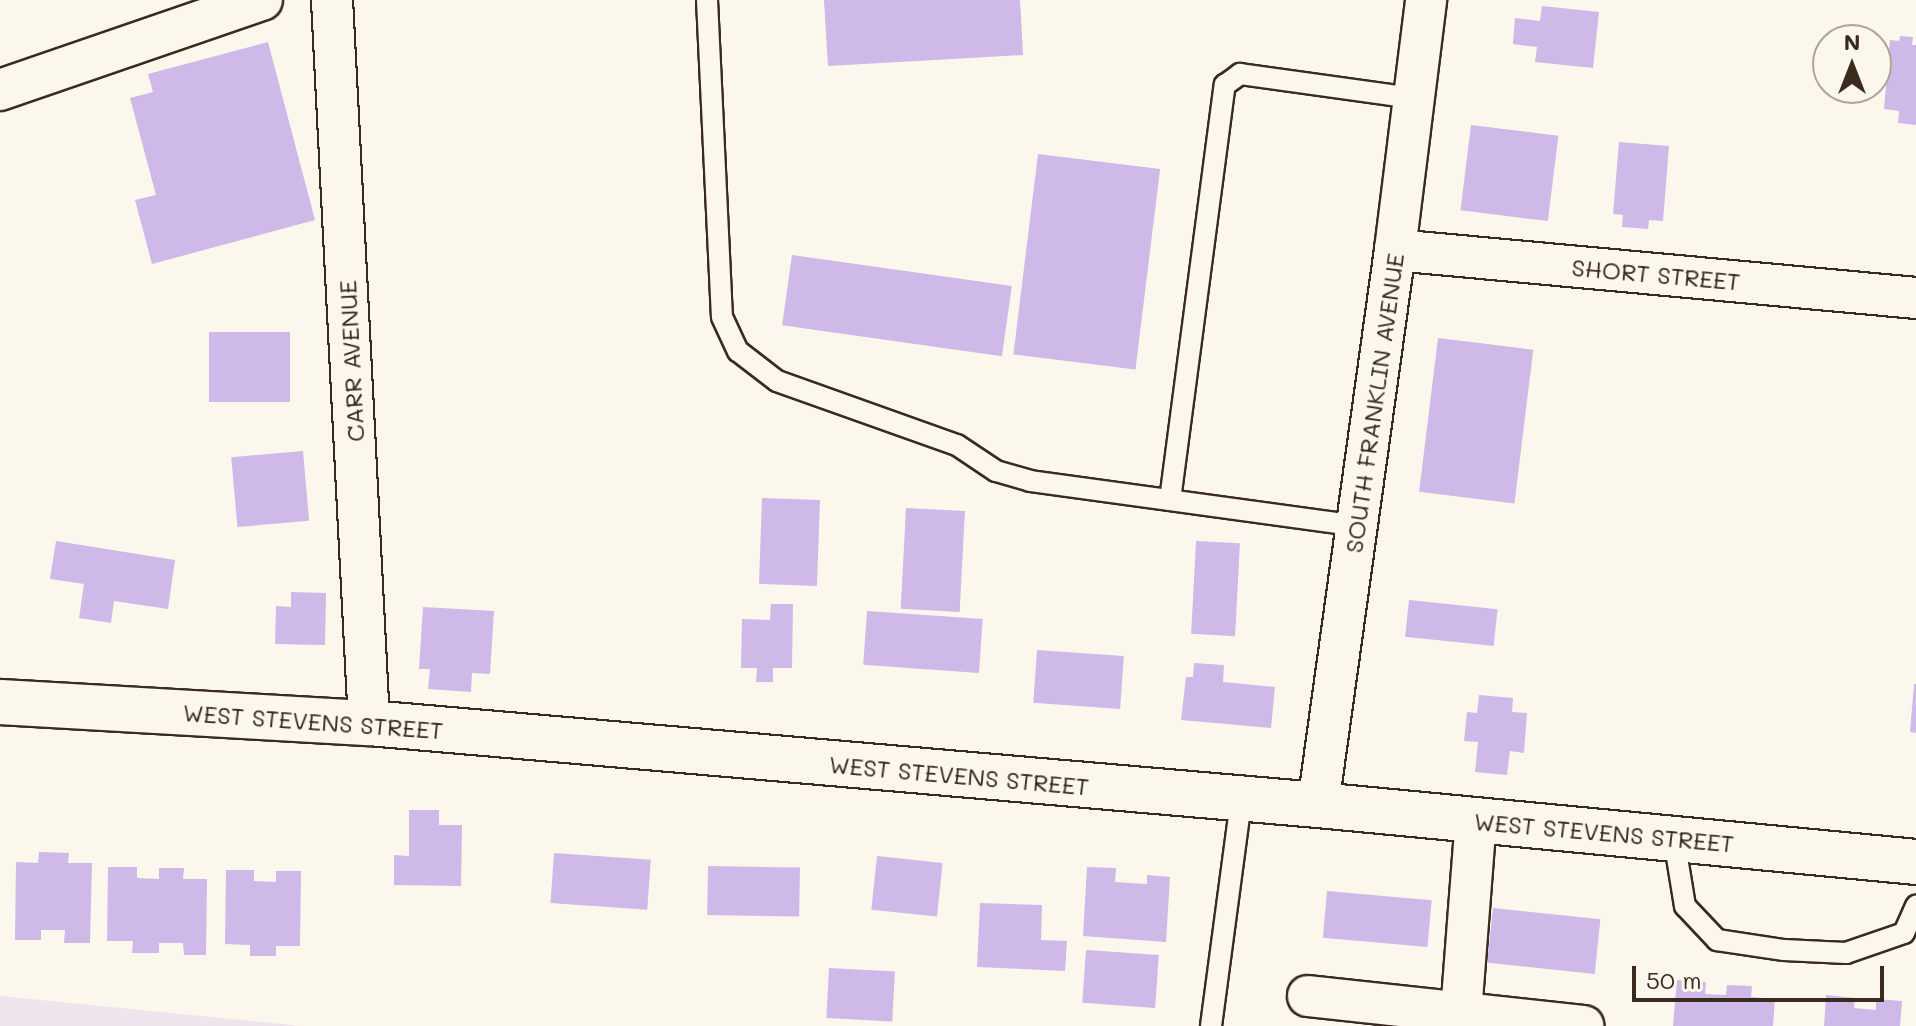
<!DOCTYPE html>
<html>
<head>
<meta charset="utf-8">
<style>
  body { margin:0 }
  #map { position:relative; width:1916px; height:1026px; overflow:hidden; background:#fbf7ec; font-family:Mali,sans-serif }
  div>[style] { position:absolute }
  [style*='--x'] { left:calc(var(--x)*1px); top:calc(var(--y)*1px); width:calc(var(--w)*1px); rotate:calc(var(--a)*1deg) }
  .built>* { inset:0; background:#eee4eb }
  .building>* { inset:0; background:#ceb9e9; transform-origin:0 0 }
  .roads { filter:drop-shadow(2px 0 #3b2a1e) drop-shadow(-2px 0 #3b2a1e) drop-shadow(0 2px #3b2a1e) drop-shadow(0 -2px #3b2a1e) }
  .service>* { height:20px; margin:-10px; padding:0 10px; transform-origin:10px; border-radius:10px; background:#fbf7ec }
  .minor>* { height:40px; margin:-20px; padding:0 20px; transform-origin:20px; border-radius:20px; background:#fbf7ec }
  .tertiary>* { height:44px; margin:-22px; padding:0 22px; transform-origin:22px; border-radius:22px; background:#fbf7ec }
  span { translate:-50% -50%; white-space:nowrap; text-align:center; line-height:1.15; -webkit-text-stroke:8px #fbf7ec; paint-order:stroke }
  .street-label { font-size:24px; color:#3b2a1e }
  .north { position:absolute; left:1812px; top:24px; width:80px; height:80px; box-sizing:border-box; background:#fbf7ec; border:2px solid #aea59a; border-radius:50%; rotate:0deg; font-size:22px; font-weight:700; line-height:32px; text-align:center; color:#3b2a1e }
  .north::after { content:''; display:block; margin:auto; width:28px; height:36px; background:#3b2a1e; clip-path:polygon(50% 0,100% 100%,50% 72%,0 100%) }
  .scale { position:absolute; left:1632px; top:966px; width:252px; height:36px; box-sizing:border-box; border:4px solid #3b2a1e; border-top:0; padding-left:10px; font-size:24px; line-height:28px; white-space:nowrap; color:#3b2a1e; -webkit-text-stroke:6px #fbf7ec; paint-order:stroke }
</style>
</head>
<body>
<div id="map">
  <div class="built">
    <i style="clip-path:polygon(0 996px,301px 1026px,0 1026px)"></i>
  </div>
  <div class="building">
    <i style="clip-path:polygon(824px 0,1020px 0,1023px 55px,828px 66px)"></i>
    <i style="clip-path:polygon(1542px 6px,1599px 12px,1593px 68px,1535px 62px,1537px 47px,1513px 44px,1515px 18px,1540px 21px)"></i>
    <i style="clip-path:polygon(1900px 36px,1913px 37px,1912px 45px,1916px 45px,1916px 125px,1898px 123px,1899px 111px,1884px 109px,1890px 40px,1899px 41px)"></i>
    <i style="clip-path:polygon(268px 42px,315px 220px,152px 264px,135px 200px,156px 195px,130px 98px,153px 92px,148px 74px)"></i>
    <i style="left:1471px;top:125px;width:88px;height:86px;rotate:7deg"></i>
    <i style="clip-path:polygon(1619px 142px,1669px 146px,1663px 221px,1649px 220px,1648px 229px,1622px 227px,1623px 215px,1613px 214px)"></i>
    <i style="left:1038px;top:154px;width:123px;height:202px;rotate:7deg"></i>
    <i style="left:792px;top:255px;width:222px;height:71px;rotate:8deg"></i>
    <i style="left:209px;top:332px;width:81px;height:70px"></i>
    <i style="left:1438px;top:338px;width:96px;height:155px;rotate:7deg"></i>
    <i style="left:303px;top:451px;width:70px;height:72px;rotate:85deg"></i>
    <i style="left:762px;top:498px;width:58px;height:86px;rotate:2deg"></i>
    <i style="left:906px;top:508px;width:59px;height:101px;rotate:3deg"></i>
    <i style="clip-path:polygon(56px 541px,175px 560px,168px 609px,114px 601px,111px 623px,79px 618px,84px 584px,50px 579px)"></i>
    <i style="left:1196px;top:541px;width:44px;height:93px;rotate:3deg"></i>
    <i style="clip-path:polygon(291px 592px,326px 593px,325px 645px,275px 644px,276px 606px,291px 607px)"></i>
    <i style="left:1409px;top:600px;width:89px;height:37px;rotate:6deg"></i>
    <i style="clip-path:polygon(771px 604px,793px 604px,792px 668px,773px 668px,773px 682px,756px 682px,757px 668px,741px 668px,742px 619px,770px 620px)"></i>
    <i style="clip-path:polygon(423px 607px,494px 611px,490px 674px,472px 673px,471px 692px,428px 689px,430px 669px,419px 669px)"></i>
    <i style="left:867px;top:611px;width:116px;height:54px;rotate:4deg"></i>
    <i style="left:1037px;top:650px;width:87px;height:53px;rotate:4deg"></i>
    <i style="clip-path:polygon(1194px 663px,1224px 665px,1223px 682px,1275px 687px,1271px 728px,1181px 720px,1186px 677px,1193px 677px)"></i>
    <i style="clip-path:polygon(1914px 684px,1916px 684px,1916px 733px,1910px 732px)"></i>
    <i style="clip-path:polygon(1479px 695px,1513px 698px,1512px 712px,1527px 713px,1524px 753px,1510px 751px,1507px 775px,1475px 772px,1478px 742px,1464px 741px,1467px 712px,1477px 713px)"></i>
    <i style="clip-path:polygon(409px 810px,439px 810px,439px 825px,462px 825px,461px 886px,394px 885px,394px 855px,409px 856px)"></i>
    <i style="clip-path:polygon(39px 852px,69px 853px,68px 863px,92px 863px,90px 943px,64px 943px,65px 930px,41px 930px,41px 940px,15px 940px,16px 862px,38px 863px)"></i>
    <i style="left:554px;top:853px;width:97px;height:50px;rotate:4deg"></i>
    <i style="left:877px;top:856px;width:66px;height:54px;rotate:6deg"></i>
    <i style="left:708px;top:866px;width:92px;height:49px;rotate:1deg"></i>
    <i style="clip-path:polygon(108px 867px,137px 867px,137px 878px,159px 879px,159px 868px,184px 868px,183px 879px,207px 879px,206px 955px,184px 955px,183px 943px,159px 943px,159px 953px,132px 953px,133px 941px,107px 941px)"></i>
    <i style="clip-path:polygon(1087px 867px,1116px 868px,1115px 882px,1147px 884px,1147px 875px,1170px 877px,1166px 942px,1083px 936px)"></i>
    <i style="clip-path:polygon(226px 870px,254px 870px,254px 881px,276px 882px,276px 871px,301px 871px,300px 946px,276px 946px,276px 956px,250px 956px,250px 945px,225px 944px)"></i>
    <i style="left:1327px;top:891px;width:105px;height:47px;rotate:5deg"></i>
    <i style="clip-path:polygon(980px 903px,1042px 905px,1041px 940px,1067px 941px,1065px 971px,977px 967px)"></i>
    <i style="left:1493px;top:908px;width:108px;height:55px;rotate:6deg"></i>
    <i style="left:1086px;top:950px;width:73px;height:53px;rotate:4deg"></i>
    <i style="left:829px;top:968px;width:66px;height:50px;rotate:3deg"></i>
    <i style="clip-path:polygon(1677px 980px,1706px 982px,1705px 994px,1726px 995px,1727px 985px,1752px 986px,1751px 997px,1775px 999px,1773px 1026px,1673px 1026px)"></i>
    <i style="clip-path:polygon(1826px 995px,1855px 998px,1854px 1008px,1876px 1010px,1876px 999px,1902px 1001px,1900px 1026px,1824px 1026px)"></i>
  </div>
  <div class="roads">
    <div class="service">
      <i style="--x:707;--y:0;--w:317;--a:87.3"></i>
      <i style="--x:722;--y:317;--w:38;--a:65"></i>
      <i style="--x:738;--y:351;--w:49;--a:37.6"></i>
      <i style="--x:777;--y:381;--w:191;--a:19.6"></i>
      <i style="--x:957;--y:445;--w:47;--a:33.7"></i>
      <i style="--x:996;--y:471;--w:35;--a:16"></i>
      <i style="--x:1030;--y:481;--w:330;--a:7.8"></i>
      <i style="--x:1170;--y:500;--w:419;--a:-82.5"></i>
      <i style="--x:1225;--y:85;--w:19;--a:-36"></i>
      <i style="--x:1240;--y:74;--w:176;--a:7.9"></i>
      <i style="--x:1674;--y:839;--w:68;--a:80.7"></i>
      <i style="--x:1685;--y:906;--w:47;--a:46.7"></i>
      <i style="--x:1717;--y:940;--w:68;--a:8.5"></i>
      <i style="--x:1784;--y:950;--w:62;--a:2.8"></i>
      <i style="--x:1846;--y:953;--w:61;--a:-19"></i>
      <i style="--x:1904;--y:933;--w:30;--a:-66"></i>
      <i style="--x:1211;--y:1026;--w:228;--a:-82.4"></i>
    </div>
    <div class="minor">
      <i style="--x:332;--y:0;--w:724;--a:87.07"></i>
      <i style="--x:0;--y:90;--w:277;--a:-19"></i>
      <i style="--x:1395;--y:250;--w:523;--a:5.26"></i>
      <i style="--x:1318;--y:805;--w:560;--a:-82.1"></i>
      <i style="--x:1395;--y:250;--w:252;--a:-82.9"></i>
      <i style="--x:1308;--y:996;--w:277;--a:6.2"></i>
      <i style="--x:1461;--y:1013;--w:194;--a:-85.6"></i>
    </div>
    <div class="tertiary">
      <i style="--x:0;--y:702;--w:370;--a:3.3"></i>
      <i style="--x:369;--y:723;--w:953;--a:4.94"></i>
      <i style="--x:1318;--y:805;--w:601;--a:5.44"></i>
    </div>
  </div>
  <div class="street-label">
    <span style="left:1656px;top:274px;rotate:5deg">SHORT STREET</span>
    <span style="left:351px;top:361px;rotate:-93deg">CARR AVENUE</span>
    <span style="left:1374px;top:403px;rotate:-82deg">SOUTH FRANKLIN AVENUE</span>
    <span style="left:313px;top:721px;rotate:4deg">WEST STEVENS STREET</span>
    <span style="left:959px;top:775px;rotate:5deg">WEST STEVENS STREET</span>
    <span style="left:1604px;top:832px;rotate:5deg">WEST STEVENS STREET</span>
  </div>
  <div class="north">N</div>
  <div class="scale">50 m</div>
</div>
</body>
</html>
